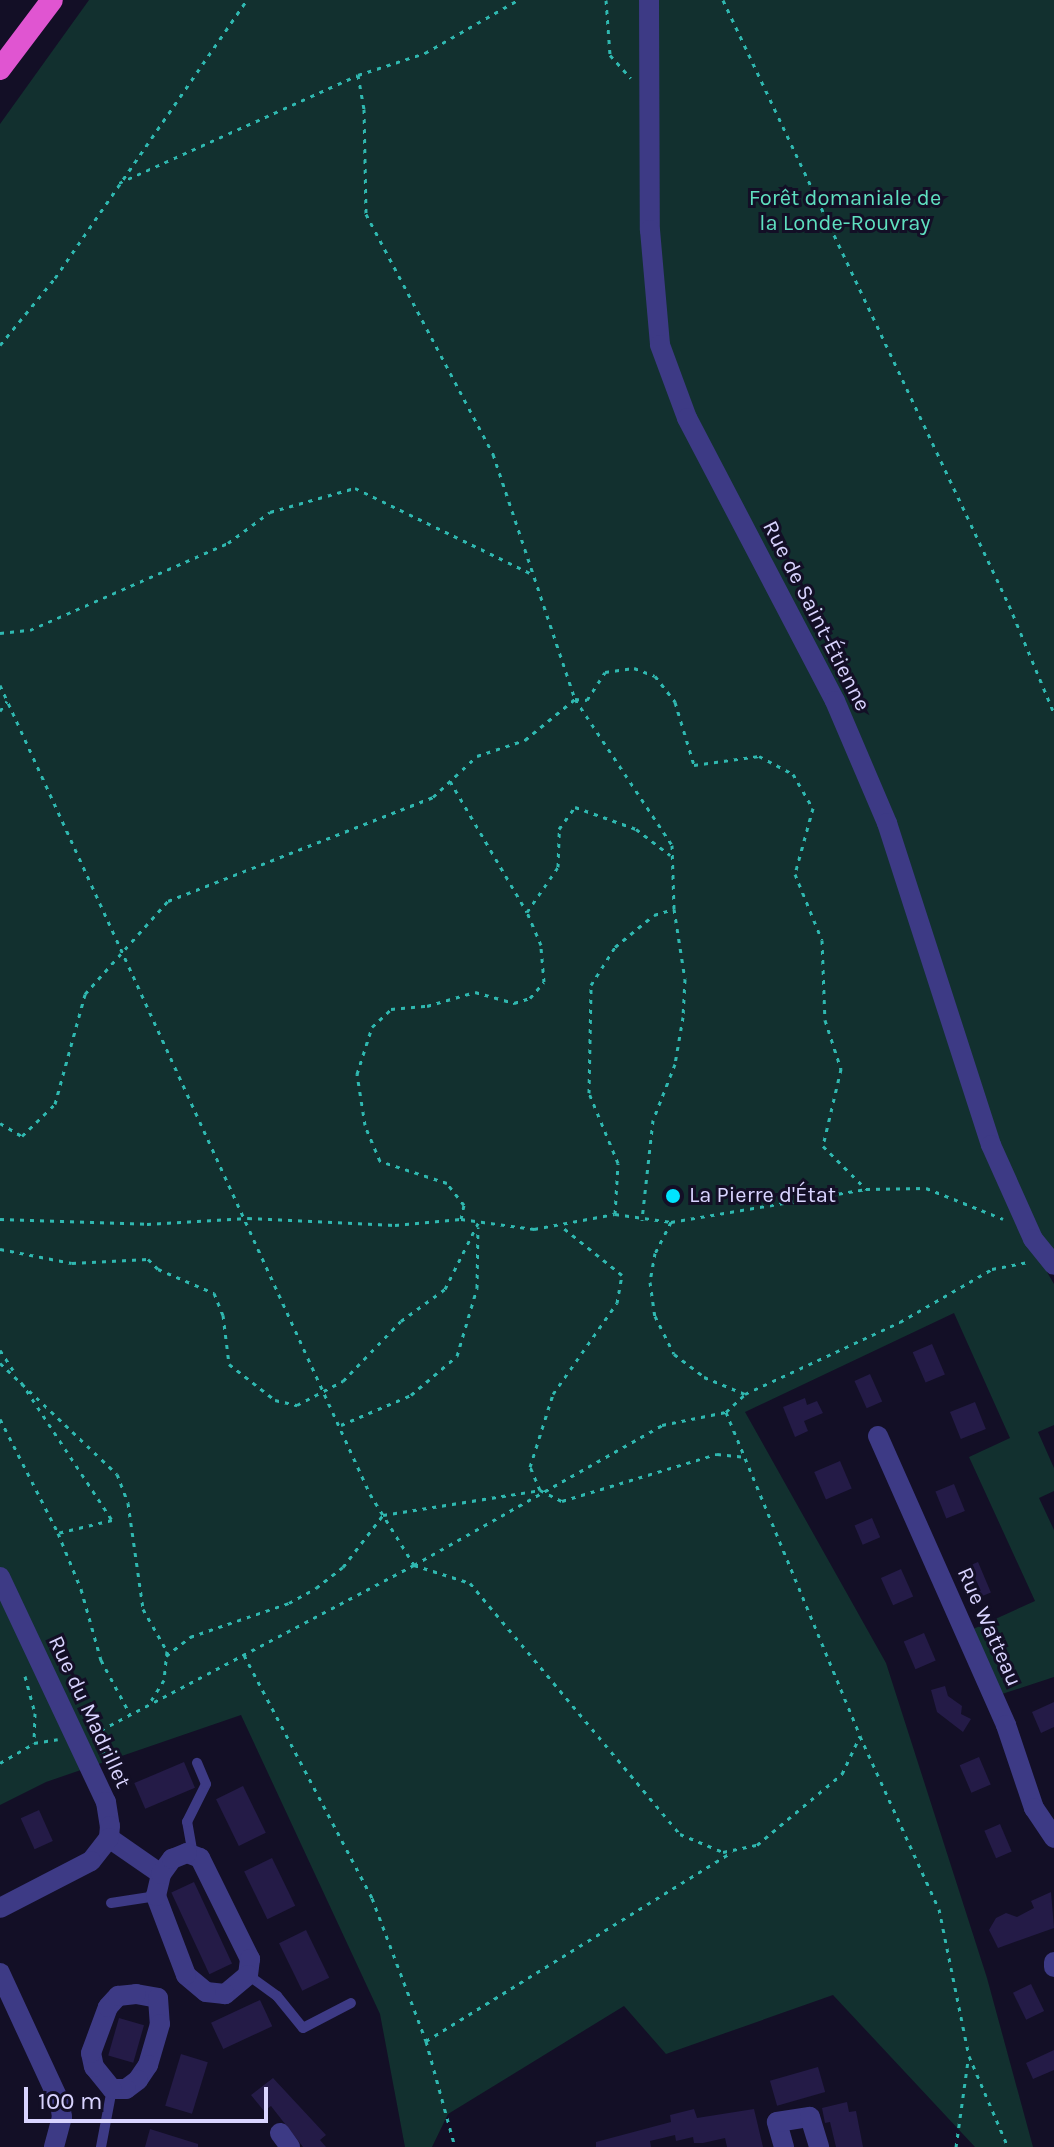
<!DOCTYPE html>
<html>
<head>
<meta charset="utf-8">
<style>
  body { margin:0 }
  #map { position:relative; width:1054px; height:2147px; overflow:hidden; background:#130f26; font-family:Karla,sans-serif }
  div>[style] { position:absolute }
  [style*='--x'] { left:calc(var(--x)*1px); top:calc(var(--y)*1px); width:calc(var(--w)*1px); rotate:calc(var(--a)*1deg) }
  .green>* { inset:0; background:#12302f }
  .building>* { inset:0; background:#241b47; transform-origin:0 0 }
  .path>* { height:3px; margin-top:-1.5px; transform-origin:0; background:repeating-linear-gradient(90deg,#2fb8b0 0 4px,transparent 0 10px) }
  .service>* { height:10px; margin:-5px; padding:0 5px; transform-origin:5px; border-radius:5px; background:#3d3a85 }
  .minor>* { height:20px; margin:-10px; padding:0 10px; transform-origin:10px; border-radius:10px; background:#3d3a85 }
  .tertiary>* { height:20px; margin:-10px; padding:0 10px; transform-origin:10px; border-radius:10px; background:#3d3a85 }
  .trunk>* { height:22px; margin:-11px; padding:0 11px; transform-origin:11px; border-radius:11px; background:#e055d1 }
  .dots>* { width:22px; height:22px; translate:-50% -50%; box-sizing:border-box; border:4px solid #130f26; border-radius:50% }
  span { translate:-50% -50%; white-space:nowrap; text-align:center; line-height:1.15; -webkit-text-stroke:6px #130f26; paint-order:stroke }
  .park-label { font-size:22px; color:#5fe0c0 }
  .street-label { font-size:22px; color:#d9d4ff }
  .poi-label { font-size:22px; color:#d9d4ff }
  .left { translate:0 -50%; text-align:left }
  .scale { position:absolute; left:24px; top:2087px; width:244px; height:36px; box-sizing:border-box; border:4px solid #d9d4ff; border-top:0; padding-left:10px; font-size:24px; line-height:28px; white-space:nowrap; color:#d9d4ff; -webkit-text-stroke:6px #130f26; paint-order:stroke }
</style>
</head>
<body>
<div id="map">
  <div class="green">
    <i style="clip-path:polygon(89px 0,1054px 0,1054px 1274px,1047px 1272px,1054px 1284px,1054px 1425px,1038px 1432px,1054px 1468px,1054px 1491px,1039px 1498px,1054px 1530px,1054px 1677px,999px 1695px,971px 1630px,1035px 1601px,969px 1457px,1010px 1438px,954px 1313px,745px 1412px,886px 1663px,987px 1978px,1033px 2147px,975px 2147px,833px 1995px,666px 2054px,624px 2006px,448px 2114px,432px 2147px,405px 2147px,380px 2014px,241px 1715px,46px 1782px,0 1805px,0 124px)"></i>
  </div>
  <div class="building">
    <i style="left:932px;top:1344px;width:33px;height:21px;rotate:67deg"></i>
    <i style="left:870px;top:1374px;width:30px;height:17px;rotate:66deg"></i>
    <i style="clip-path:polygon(805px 1398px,807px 1405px,817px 1401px,823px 1413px,804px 1421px,808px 1431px,795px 1437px,783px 1407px)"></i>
    <i style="left:975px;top:1402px;width:29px;height:27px;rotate:68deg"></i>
    <i style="left:840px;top:1461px;width:30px;height:28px;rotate:67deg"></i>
    <i style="left:954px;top:1484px;width:29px;height:20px;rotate:68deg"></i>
    <i style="left:872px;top:1518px;width:21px;height:19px;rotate:67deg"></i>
    <i style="left:978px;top:1562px;width:33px;height:21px;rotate:67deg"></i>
    <i style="left:901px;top:1569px;width:30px;height:22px;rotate:66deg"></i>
    <i style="left:924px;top:1633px;width:30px;height:22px;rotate:67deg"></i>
    <i style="clip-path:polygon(945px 1686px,948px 1696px,962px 1706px,961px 1714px,971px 1719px,963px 1732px,937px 1712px,931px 1690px)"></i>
    <i style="clip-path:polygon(1054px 1702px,1054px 1727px,1041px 1733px,1032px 1712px)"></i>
    <i style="left:979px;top:1757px;width:30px;height:21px;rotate:67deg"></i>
    <i style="left:184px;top:1762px;width:28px;height:54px;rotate:67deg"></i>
    <i style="left:243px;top:1786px;width:52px;height:30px;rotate:64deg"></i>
    <i style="left:39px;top:1810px;width:34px;height:20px;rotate:66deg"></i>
    <i style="left:1000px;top:1824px;width:30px;height:17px;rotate:67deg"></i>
    <i style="left:272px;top:1858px;width:53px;height:31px;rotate:64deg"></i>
    <i style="left:194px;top:1882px;width:90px;height:25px;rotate:65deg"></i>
    <i style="clip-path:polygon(1051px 1892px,1054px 1928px,998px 1948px,989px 1930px,996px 1918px,1006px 1913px,1017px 1917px,1034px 1908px,1031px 1901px)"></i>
    <i style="left:306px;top:1930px;width:53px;height:30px;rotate:64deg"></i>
    <i style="left:1031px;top:1984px;width:30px;height:20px;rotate:64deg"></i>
    <i style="left:260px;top:2000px;width:29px;height:54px;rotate:65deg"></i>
    <i style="left:119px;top:2018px;width:26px;height:39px;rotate:16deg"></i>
    <i style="clip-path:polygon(1054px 2050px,1054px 2070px,1033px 2079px,1026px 2063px)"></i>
    <i style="left:181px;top:2054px;width:28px;height:54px;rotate:17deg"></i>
    <i style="left:818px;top:2067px;width:26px;height:50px;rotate:74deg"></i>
    <i style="clip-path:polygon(273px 2078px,326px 2135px,320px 2140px,326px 2147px,303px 2147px,271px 2106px,264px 2111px,251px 2095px)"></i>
    <i style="clip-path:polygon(847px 2102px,849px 2112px,856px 2111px,863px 2147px,836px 2147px,830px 2122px,825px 2123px,822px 2108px)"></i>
    <i style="clip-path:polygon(694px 2109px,697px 2118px,754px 2109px,763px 2147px,727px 2147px,725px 2138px,703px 2143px,694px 2143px,693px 2137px,676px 2141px,675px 2135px,650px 2141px,651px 2147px,596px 2147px,596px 2142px,671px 2122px,670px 2115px)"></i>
    <i style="clip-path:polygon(150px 2129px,198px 2144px,198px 2147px,145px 2147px)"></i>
  </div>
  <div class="path">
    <i style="--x:606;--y:0;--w:55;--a:85.8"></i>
    <i style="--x:610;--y:55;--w:31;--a:48"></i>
    <i style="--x:723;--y:0;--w:669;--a:64.7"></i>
    <i style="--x:1009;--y:605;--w:117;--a:67.4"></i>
    <i style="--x:358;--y:75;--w:35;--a:80"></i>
    <i style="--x:364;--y:109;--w:105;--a:88.9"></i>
    <i style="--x:366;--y:214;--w:272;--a:62.1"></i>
    <i style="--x:493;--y:454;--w:258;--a:71.5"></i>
    <i style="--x:575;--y:699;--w:175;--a:56.4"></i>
    <i style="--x:672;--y:845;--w:64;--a:88.2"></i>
    <i style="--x:674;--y:909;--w:71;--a:81.1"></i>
    <i style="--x:685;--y:979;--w:38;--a:93"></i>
    <i style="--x:683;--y:1017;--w:48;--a:99.7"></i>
    <i style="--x:675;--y:1064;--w:60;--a:111.4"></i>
    <i style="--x:653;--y:1120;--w:101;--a:96.3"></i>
    <i style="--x:119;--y:183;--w:262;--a:-24.3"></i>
    <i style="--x:358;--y:75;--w:71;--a:-18.2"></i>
    <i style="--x:425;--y:53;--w:107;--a:-29.7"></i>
    <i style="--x:0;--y:345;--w:87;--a:-50.6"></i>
    <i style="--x:55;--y:278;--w:338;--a:-55.4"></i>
    <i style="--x:0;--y:633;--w:30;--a:-6"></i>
    <i style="--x:30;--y:630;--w:216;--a:-23.7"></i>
    <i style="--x:228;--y:543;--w:52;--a:-36.4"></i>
    <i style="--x:270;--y:512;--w:88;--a:-15.8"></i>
    <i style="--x:355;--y:488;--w:197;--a:25.9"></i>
    <i style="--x:0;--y:685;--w:890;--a:65.42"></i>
    <i style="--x:370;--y:1494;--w:84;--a:58.2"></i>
    <i style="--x:414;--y:1565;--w:59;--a:17.8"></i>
    <i style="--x:470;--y:1583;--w:327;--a:50.1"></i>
    <i style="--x:680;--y:1834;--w:47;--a:22.7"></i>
    <i style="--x:723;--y:1852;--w:35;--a:-12"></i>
    <i style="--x:757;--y:1845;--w:111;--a:-39.9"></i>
    <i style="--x:842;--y:1774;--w:42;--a:-64.7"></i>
    <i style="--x:0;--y:711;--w:12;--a:-55"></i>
    <i style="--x:450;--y:781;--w:152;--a:59.6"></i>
    <i style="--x:0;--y:1123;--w:26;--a:31"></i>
    <i style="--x:22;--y:1136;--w:46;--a:-44.1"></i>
    <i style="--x:55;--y:1104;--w:114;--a:-74.7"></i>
    <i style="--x:85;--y:994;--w:125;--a:-48.3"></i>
    <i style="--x:168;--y:901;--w:285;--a:-21.4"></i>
    <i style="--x:433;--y:797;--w:60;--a:-43"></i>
    <i style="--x:477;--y:756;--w:51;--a:-18.4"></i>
    <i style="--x:525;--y:740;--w:65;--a:-39.4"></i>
    <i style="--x:575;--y:699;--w:12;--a:5"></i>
    <i style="--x:587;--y:700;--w:33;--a:-57"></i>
    <i style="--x:605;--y:672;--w:29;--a:-8"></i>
    <i style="--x:634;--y:668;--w:22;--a:21"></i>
    <i style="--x:655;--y:676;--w:33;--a:52"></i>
    <i style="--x:675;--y:702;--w:66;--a:73.2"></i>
    <i style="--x:694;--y:765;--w:66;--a:-7.9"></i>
    <i style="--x:759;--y:756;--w:38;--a:28"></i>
    <i style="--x:793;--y:774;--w:39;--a:60"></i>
    <i style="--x:813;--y:808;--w:68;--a:105.3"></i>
    <i style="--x:795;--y:874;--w:71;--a:67.8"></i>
    <i style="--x:822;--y:940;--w:80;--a:87.9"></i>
    <i style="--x:825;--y:1020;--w:52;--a:71.9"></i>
    <i style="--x:841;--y:1069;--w:79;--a:103.2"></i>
    <i style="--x:823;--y:1146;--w:61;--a:45"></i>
    <i style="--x:615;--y:1214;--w:51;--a:-86.6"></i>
    <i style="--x:618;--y:1163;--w:76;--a:-112.5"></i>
    <i style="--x:589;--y:1093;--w:108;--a:-88.9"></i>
    <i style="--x:591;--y:985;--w:45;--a:-57.7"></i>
    <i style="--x:615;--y:947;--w:50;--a:-39.4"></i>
    <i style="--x:654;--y:915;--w:21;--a:-17"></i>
    <i style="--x:0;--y:1219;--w:147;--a:1.9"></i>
    <i style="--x:147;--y:1224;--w:101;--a:-3.4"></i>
    <i style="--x:248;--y:1218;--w:147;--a:2.7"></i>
    <i style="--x:395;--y:1225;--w:66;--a:-5.2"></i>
    <i style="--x:461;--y:1219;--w:74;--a:7.8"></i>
    <i style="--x:534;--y:1229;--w:82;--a:-10.5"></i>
    <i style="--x:615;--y:1214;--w:57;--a:8.1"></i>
    <i style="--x:671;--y:1222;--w:198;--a:-9.6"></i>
    <i style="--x:866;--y:1189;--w:60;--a:-1"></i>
    <i style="--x:926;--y:1188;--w:83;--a:21.9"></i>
    <i style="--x:461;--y:1219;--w:14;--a:-78"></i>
    <i style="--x:464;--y:1205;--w:28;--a:-128"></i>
    <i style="--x:447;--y:1183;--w:71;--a:-161.8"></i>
    <i style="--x:380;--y:1161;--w:39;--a:-113"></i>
    <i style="--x:365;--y:1125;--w:52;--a:-98.9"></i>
    <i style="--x:357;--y:1074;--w:49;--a:-72.3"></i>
    <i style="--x:372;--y:1027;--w:26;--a:-43"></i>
    <i style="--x:391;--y:1009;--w:36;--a:-5"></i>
    <i style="--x:427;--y:1006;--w:50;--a:-16.3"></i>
    <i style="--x:475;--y:992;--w:41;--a:15.8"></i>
    <i style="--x:514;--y:1003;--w:17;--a:-17"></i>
    <i style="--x:530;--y:998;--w:21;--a:-49"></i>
    <i style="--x:544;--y:982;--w:37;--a:-95"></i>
    <i style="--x:541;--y:945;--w:36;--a:-113"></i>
    <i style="--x:527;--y:912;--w:55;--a:-55.4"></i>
    <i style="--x:558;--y:867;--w:38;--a:-88"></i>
    <i style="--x:559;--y:829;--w:27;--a:-54"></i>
    <i style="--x:575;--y:807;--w:65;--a:19.8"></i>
    <i style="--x:636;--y:829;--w:43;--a:37.4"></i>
    <i style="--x:671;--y:1222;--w:35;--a:117"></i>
    <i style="--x:655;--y:1253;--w:29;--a:100"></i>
    <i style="--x:650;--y:1282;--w:34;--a:82"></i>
    <i style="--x:655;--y:1316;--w:42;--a:63.4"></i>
    <i style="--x:674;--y:1354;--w:38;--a:37"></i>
    <i style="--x:704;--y:1377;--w:44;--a:22.5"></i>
    <i style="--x:0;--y:1249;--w:73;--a:11"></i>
    <i style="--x:72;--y:1263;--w:76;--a:-3"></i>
    <i style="--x:148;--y:1259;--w:14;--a:45"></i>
    <i style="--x:158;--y:1269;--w:61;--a:23.2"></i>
    <i style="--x:214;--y:1293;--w:24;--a:68"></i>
    <i style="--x:223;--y:1315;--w:49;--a:83"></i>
    <i style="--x:229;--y:1364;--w:58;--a:38"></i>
    <i style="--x:275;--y:1400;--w:23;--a:13"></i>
    <i style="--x:297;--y:1405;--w:52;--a:-27.6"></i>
    <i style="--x:343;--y:1381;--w:83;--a:-46"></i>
    <i style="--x:401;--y:1321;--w:54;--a:-36"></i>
    <i style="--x:445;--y:1289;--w:74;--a:-63.4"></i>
    <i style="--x:0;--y:1350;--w:27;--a:57"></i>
    <i style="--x:0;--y:1363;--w:161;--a:43.5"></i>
    <i style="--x:117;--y:1474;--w:31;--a:69"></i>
    <i style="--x:128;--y:1503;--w:107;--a:81.9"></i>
    <i style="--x:143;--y:1609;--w:48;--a:60.3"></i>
    <i style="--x:167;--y:1651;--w:29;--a:96"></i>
    <i style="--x:164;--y:1680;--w:26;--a:122"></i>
    <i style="--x:21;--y:1382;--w:165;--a:56.6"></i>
    <i style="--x:112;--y:1520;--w:56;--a:166.5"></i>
    <i style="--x:726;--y:1412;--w:351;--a:67.5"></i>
    <i style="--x:860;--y:1736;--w:190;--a:65.5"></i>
    <i style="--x:939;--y:1909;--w:150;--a:78.5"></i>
    <i style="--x:969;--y:2056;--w:99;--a:66.8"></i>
    <i style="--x:0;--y:1419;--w:128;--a:63"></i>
    <i style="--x:58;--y:1533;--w:61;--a:67.7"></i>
    <i style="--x:81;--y:1589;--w:74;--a:74.3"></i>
    <i style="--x:101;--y:1660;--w:61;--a:61.8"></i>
    <i style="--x:341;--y:1425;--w:76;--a:-23.2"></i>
    <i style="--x:411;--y:1395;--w:60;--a:-40.3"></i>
    <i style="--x:457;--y:1356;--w:71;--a:-73.6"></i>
    <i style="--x:477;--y:1288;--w:61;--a:-89.1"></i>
    <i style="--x:540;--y:1490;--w:25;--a:-113"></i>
    <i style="--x:530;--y:1467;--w:77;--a:-72.5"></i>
    <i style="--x:553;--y:1394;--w:111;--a:-54.9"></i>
    <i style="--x:617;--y:1303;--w:28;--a:-80"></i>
    <i style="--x:622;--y:1275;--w:78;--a:-141.2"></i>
    <i style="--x:244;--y:1655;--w:275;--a:62.2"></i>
    <i style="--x:372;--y:1898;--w:153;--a:69.3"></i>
    <i style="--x:426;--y:2041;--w:110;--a:74.7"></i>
    <i style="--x:166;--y:1656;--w:31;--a:-38"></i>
    <i style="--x:190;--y:1637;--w:105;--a:-19"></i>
    <i style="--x:289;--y:1603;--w:31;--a:-29"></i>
    <i style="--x:316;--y:1588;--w:34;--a:-38"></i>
    <i style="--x:343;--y:1567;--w:66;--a:-52.4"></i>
    <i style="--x:383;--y:1515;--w:159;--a:-9"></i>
    <i style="--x:540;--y:1490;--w:25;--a:27"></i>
    <i style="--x:562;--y:1501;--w:162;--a:-16.9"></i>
    <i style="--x:717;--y:1454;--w:27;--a:6"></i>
    <i style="--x:25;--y:1676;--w:38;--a:75"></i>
    <i style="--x:35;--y:1713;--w:30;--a:92"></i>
    <i style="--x:92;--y:1729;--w:9;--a:6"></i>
    <i style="--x:101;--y:1730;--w:23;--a:83"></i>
    <i style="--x:101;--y:1730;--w:354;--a:-27.8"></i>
    <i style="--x:414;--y:1565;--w:285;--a:-29.4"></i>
    <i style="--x:662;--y:1425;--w:65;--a:-11.5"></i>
    <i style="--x:726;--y:1412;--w:26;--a:-43"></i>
    <i style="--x:745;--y:1394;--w:171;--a:-24.9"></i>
    <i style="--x:900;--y:1322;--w:106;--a:-29.9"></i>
    <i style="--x:992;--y:1269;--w:37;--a:-11"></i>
    <i style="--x:0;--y:1763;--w:39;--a:-30"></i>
    <i style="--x:34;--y:1743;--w:24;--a:-9"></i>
    <i style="--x:426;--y:2041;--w:360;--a:-31.7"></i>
    <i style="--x:956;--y:2147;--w:88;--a:-82.1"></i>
  </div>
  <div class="service">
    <i style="--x:193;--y:1855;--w:34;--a:-100"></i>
    <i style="--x:187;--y:1822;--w:42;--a:-63.4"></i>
    <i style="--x:206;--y:1784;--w:23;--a:-113"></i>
    <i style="--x:111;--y:1903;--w:46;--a:-8.8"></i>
    <i style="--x:248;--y:1975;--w:36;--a:36"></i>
    <i style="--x:277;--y:1996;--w:41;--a:50.9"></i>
    <i style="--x:303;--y:2028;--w:54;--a:-27.5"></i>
    <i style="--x:101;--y:2147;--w:59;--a:-79.3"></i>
  </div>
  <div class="minor">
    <i style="--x:878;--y:1436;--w:316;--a:66.1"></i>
    <i style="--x:1006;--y:1725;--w:88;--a:71.4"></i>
    <i style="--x:1034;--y:1808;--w:36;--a:56"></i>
    <i style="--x:109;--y:1838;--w:63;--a:34.7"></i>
    <i style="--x:187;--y:1853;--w:14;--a:21"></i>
    <i style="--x:200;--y:1858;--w:113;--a:63.7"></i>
    <i style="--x:250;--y:1959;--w:16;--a:97"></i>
    <i style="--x:248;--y:1975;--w:30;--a:140"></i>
    <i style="--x:225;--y:1994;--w:19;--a:-174"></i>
    <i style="--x:206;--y:1992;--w:26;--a:-140"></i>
    <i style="--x:186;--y:1975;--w:85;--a:-110.8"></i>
    <i style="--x:156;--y:1896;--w:23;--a:-77"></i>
    <i style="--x:161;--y:1874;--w:19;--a:-54"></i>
    <i style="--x:172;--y:1859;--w:16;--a:-22"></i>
    <i style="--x:1054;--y:1962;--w:5;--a:90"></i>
    <i style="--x:136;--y:1994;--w:22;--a:10"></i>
    <i style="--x:158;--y:1998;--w:26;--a:86"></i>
    <i style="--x:160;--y:2024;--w:43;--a:106.3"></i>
    <i style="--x:148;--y:2065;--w:18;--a:124"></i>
    <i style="--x:138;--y:2080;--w:15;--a:143"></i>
    <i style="--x:126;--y:2089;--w:14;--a:180"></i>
    <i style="--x:112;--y:2089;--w:28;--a:-129"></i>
    <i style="--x:94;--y:2067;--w:14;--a:-102"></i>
    <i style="--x:91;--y:2053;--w:49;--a:-69.7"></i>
    <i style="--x:108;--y:2007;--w:15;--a:-48"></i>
    <i style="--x:118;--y:1996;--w:18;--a:-6"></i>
    <i style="--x:280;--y:2133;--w:17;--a:54"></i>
    <i style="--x:784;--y:2147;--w:26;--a:-106"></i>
    <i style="--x:777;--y:2122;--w:33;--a:-9"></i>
    <i style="--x:810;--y:2117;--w:31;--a:73"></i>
  </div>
  <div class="tertiary">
    <i style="--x:649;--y:0;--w:230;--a:89.8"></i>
    <i style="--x:650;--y:230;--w:115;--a:85"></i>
    <i style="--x:660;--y:345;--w:78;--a:69.7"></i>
    <i style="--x:687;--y:418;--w:319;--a:62.4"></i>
    <i style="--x:835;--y:701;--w:133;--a:66.9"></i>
    <i style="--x:887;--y:823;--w:338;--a:72.1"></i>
    <i style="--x:991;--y:1145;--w:103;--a:65.9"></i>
    <i style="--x:1033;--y:1239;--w:33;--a:51"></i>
    <i style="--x:0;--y:1577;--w:249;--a:64.8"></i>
    <i style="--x:106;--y:1802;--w:24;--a:81"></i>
    <i style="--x:110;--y:1826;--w:12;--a:95"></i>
    <i style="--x:109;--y:1838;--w:29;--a:128"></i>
    <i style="--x:91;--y:1861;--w:102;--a:152.7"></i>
    <i style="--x:0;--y:1973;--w:143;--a:65.2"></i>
    <i style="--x:60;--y:2103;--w:14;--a:82"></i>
    <i style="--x:62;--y:2117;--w:31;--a:105"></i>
  </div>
  <div class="trunk">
    <i style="--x:0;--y:69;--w:86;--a:-53"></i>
  </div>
  <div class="dots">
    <i style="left:673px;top:1196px;background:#00e5ff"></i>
  </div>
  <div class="park-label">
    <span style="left:845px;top:211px">Forêt domaniale de<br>la Londe-Rouvray</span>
  </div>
  <div class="street-label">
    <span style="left:816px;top:616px;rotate:63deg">Rue de Saint-Étienne</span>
    <span style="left:989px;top:1627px;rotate:66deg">Rue Watteau</span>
    <span style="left:89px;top:1712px;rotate:65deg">Rue du Madrillet</span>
  </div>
  <div class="poi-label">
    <span class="left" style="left:689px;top:1196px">La Pierre d'État</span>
  </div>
  <div class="scale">100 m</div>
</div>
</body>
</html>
